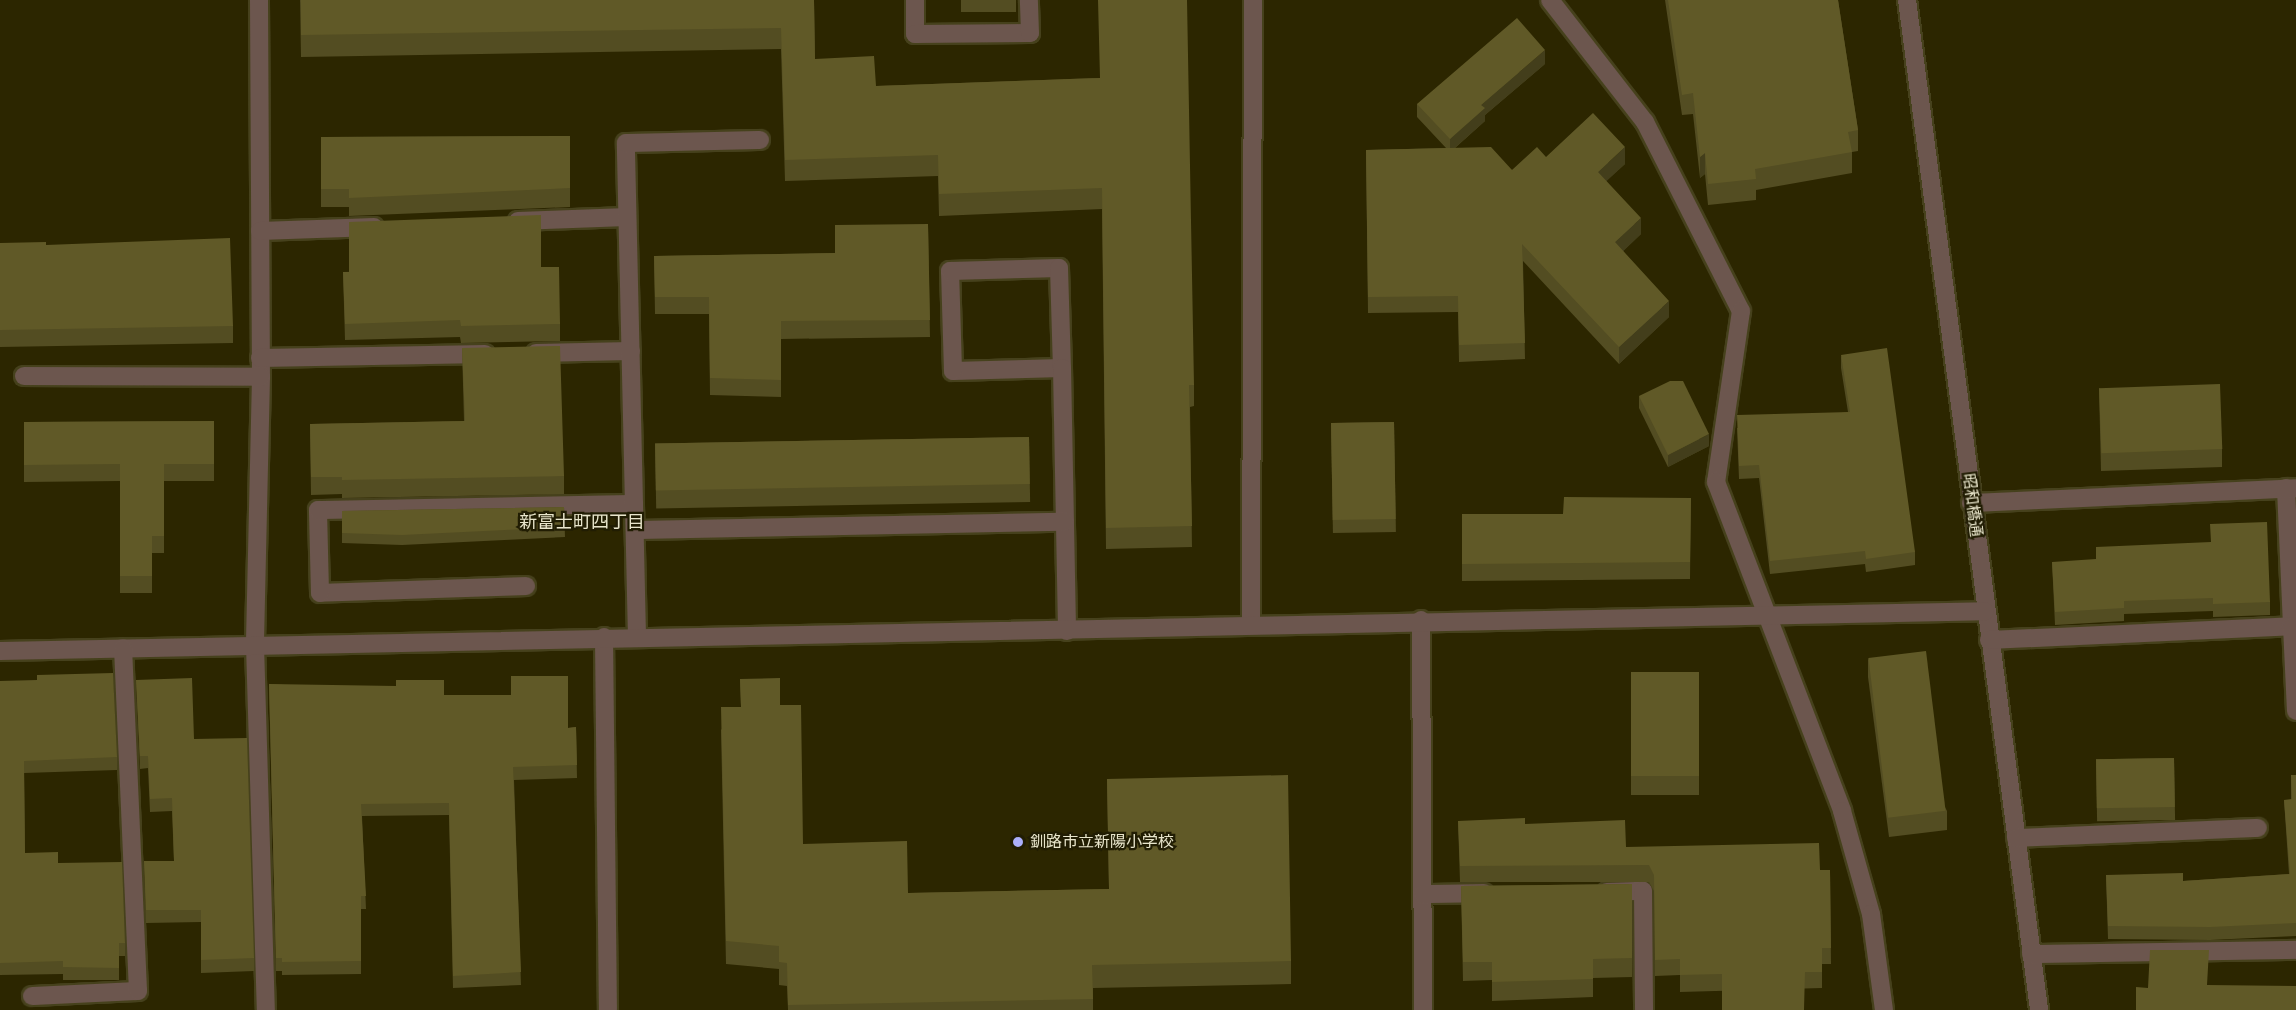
<!DOCTYPE html>
<html>
<head>
<meta charset="utf-8">
<style>
  body { margin:0 }
  #map { position:relative; width:2296px; height:1010px; overflow:hidden; background:#2c2600; font-family:"Fira Sans","Noto Sans JP",sans-serif }
  div>[style] { position:absolute }
  [style*='--x'] { left:calc(var(--x)*1px); top:calc(var(--y)*1px); width:calc(var(--w)*1px); rotate:calc(var(--a)*1deg) }
  .roads { filter:drop-shadow(2px 0 #46411c) drop-shadow(-2px 0 #46411c) drop-shadow(0 2px #46411c) drop-shadow(0 -2px #46411c) }
  .minor>* { height:18px; margin:-9px; padding:0 9px; transform-origin:9px; border-radius:9px; background:#6c564e }
  .wall>* { inset:0; background:#534d22; transform-origin:0 0 }
  .shaded-wall>* { inset:0; background:#433e1b }
  .building>* { inset:0; background:#605927; transform-origin:0 0 }
  .dots>* { width:16px; height:16px; translate:-50% -50%; box-sizing:border-box; border:3px solid #211d03; border-radius:50% }
  span { translate:-50% -50%; white-space:nowrap; text-align:center; line-height:1.15; -webkit-text-stroke:4.5px #211d03; paint-order:stroke }
  .street-label { font-size:16px; color:#e8e5cb }
  .poi-label { font-size:16px; color:#e8e5cb }
  .left { translate:0 -50%; text-align:left }
  .neighbourhood-label { font-size:18px; color:#e8e5cb }
</style>
</head>
<body>
<div id="map">
  <div class="roads">
    <div class="minor">
      <i style="--x:259;--y:0;--w:377;--a:89.7"></i>
      <i style="--x:261;--y:377;--w:268;--a:91.3"></i>
      <i style="--x:255;--y:645;--w:365;--a:88.3"></i>
      <i style="--x:915;--y:0;--w:34;--a:90"></i>
      <i style="--x:915;--y:34;--w:115;--a:-0.5"></i>
      <i style="--x:1030;--y:33;--w:33;--a:-92"></i>
      <i style="--x:1550;--y:0;--w:155;--a:52.1"></i>
      <i style="--x:1645;--y:122;--w:212;--a:63.1"></i>
      <i style="--x:1741;--y:311;--w:173;--a:98.3"></i>
      <i style="--x:1716;--y:482;--w:352;--a:69"></i>
      <i style="--x:1842;--y:811;--w:107;--a:74.3"></i>
      <i style="--x:1871;--y:914;--w:97;--a:82.3"></i>
      <i style="--x:1907;--y:0;--w:1019;--a:82.55"></i>
      <i style="--x:518;--y:221;--w:109;--a:-2.1"></i>
      <i style="--x:260;--y:231;--w:114;--a:-2"></i>
      <i style="--x:536;--y:353;--w:95;--a:-1.2"></i>
      <i style="--x:260;--y:358;--w:225;--a:-1"></i>
      <i style="--x:1062;--y:368;--w:109;--a:178.4"></i>
      <i style="--x:953;--y:371;--w:100;--a:-91.7"></i>
      <i style="--x:950;--y:271;--w:109;--a:-1.6"></i>
      <i style="--x:1059;--y:268;--w:100;--a:88.3"></i>
      <i style="--x:1062;--y:368;--w:263;--a:88.9"></i>
      <i style="--x:24;--y:376;--w:237;--a:0.2"></i>
      <i style="--x:2286;--y:488;--w:138;--a:87.5"></i>
      <i style="--x:1971;--y:503;--w:325;--a:-2.6"></i>
      <i style="--x:635;--y:530;--w:430;--a:-1.1"></i>
      <i style="--x:526;--y:586;--w:206;--a:178.1"></i>
      <i style="--x:320;--y:593;--w:83;--a:-91.4"></i>
      <i style="--x:318;--y:510;--w:316;--a:-1.1"></i>
      <i style="--x:1421;--y:620;--w:390;--a:89.7"></i>
      <i style="--x:1251;--y:625;--w:625;--a:-89.82"></i>
      <i style="--x:604;--y:637;--w:373;--a:89.4"></i>
      <i style="--x:637;--y:637;--w:494;--a:-91.3"></i>
      <i style="--x:626;--y:143;--w:134;--a:-1.3"></i>
      <i style="--x:1989;--y:640;--w:303;--a:-2.6"></i>
      <i style="--x:2292;--y:626;--w:85;--a:87.3"></i>
      <i style="--x:0;--y:651;--w:1985;--a:-1.15"></i>
      <i style="--x:2016;--y:838;--w:242;--a:-2.4"></i>
      <i style="--x:1607;--y:892;--w:36;--a:-2"></i>
      <i style="--x:1643;--y:891;--w:119;--a:89.5"></i>
      <i style="--x:1423;--y:894;--w:61;--a:-0.9"></i>
      <i style="--x:2031;--y:954;--w:265;--a:-0.9"></i>
      <i style="--x:32;--y:996;--w:106;--a:-2.7"></i>
      <i style="--x:138;--y:991;--w:343;--a:-92.5"></i>
    </div>
  </div>
  <div class="wall">
    <i style="clip-path:polygon(300px 0,814px 0,815px 59px,876px 86px,1099px 78px,1194px 385px,1194px 406px,1190px 407px,1192px 547px,1106px 549px,1102px 209px,939px 216px,938px 176px,785px 181px,781px 49px,301px 57px)"></i>
    <i style="left:961px;top:0;width:55px;height:12px"></i>
    <i style="clip-path:polygon(1665px 0,1838px 0,1858px 130px,1858px 151px,1852px 152px,1852px 173px,1756px 190px,1756px 200px,1708px 205px,1705px 174px,1700px 178px,1693px 114px,1682px 115px)"></i>
    <i style="clip-path:polygon(1545px 64px,1485px 115px,1485px 121px,1455px 148px,1512px 170px,1546px 157px,1625px 164px,1606px 181px,1641px 234px,1623px 251px,1669px 317px,1619px 364px,1523px 261px,1525px 359px,1459px 362px,1458px 312px,1368px 313px,1366px 150px,1446px 148px,1417px 117px,1417px 104px)"></i>
    <i style="clip-path:polygon(570px 136px,570px 207px,349px 216px,349px 207px,321px 207px,321px 137px)"></i>
    <i style="clip-path:polygon(928px 224px,930px 337px,781px 339px,781px 397px,710px 395px,709px 314px,655px 314px,654px 256px,835px 253px)"></i>
    <i style="clip-path:polygon(0 243px,46px 245px,233px 326px,233px 343px,0 347px)"></i>
    <i style="clip-path:polygon(541px 267px,560px 324px,560px 341px,461px 343px,460px 337px,345px 340px,343px 272px)"></i>
    <i style="clip-path:polygon(462px 348px,564px 476px,564px 494px,342px 498px,342px 494px,311px 495px,310px 424px,464px 421px)"></i>
    <i style="clip-path:polygon(1841px 355px,1915px 552px,1915px 565px,1866px 572px,1865px 564px,1770px 574px,1759px 478px,1739px 479px,1737px 428px,1848px 412px,1841px 368px)"></i>
    <i style="clip-path:polygon(2099px 388px,2222px 449px,2222px 467px,2101px 471px)"></i>
    <i style="clip-path:polygon(1639px 396px,1709px 446px,1668px 467px,1639px 408px)"></i>
    <i style="clip-path:polygon(214px 421px,214px 481px,164px 481px,164px 553px,152px 553px,152px 593px,120px 593px,120px 481px,24px 482px,24px 422px)"></i>
    <i style="left:1394px;top:422px;width:110px;height:63px;rotate:89deg"></i>
    <i style="left:1029px;top:437px;width:65px;height:374px;rotate:89deg"></i>
    <i style="clip-path:polygon(1691px 498px,1690px 579px,1462px 581px,1462px 514px,1563px 514px)"></i>
    <i style="clip-path:polygon(564px 507px,565px 537px,402px 545px,342px 543px,342px 511px)"></i>
    <i style="clip-path:polygon(2052px 562px,2270px 602px,2270px 615px,2213px 617px,2213px 611px,2124px 614px,2124px 621px,2055px 625px)"></i>
    <i style="clip-path:polygon(1868px 658px,1947px 811px,1947px 830px,1889px 837px,1868px 677px)"></i>
    <i style="left:1631px;top:672px;width:68px;height:123px"></i>
    <i style="clip-path:polygon(740px 679px,780px 705px,803px 844px,908px 893px,1109px 889px,1107px 779px,1291px 961px,1291px 984px,1093px 988px,1093px 1010px,788px 1010px,787px 986px,779px 985px,779px 969px,726px 964px,721px 730px,741px 707px)"></i>
    <i style="clip-path:polygon(136px 680px,194px 739px,254px 958px,254px 971px,201px 973px,201px 922px,146px 923px,144px 861px,174px 861px,172px 811px,150px 812px,148px 768px,140px 769px)"></i>
    <i style="clip-path:polygon(0 681px,117px 757px,117px 770px,24px 773px,25px 853px,58px 863px,125px 943px,125px 956px,119px 956px,119px 980px,63px 980px,63px 974px,0 975px)"></i>
    <i style="clip-path:polygon(269px 684px,444px 695px,511px 695px,568px 728px,576px 727px,577px 778px,514px 780px,521px 985px,453px 988px,449px 815px,362px 816px,366px 909px,361px 909px,361px 974px,282px 975px,282px 971px,276px 971px)"></i>
    <i style="left:2174px;top:758px;width:62px;height:78px;rotate:89deg"></i>
    <i style="clip-path:polygon(2291px 775px,2296px 775px,2296px 936px,2210px 940px,2108px 939px,2106px 875px,2183px 881px,2289px 874px,2284px 800px,2291px 800px)"></i>
    <i style="clip-path:polygon(1458px 821px,1525px 824px,1626px 847px,1820px 870px,1830px 870px,1831px 964px,1822px 964px,1822px 988px,1680px 992px,1680px 975px,1655px 976px,1654px 891px,1649px 882px,1460px 882px)"></i>
    <i style="clip-path:polygon(1632px 884px,1632px 977px,1593px 978px,1593px 997px,1492px 1001px,1492px 980px,1463px 981px,1461px 886px)"></i>
  </div>
  <div class="shaded-wall">
    <i style="clip-path:polygon(1545px 50px,1545px 64px,1485px 115px,1485px 121px,1450px 152px,1450px 139px,1481px 105px)"></i>
    <i style="clip-path:polygon(1625px 147px,1625px 164px,1598px 189px,1598px 172px)"></i>
    <i style="clip-path:polygon(1705px 153px,1705px 174px,1700px 178px,1700px 157px)"></i>
    <i style="clip-path:polygon(1641px 218px,1641px 234px,1615px 259px,1615px 242px)"></i>
    <i style="clip-path:polygon(1669px 301px,1669px 317px,1619px 364px,1619px 347px)"></i>
    <i style="clip-path:polygon(1709px 434px,1709px 446px,1668px 467px,1668px 455px)"></i>
  </div>
  <div class="building">
    <i style="clip-path:polygon(301px 0,814px 0,815px 59px,874px 56px,876px 86px,1100px 78px,1098px 0,1187px 0,1194px 385px,1189px 385px,1192px 526px,1106px 528px,1102px 188px,939px 194px,938px 155px,785px 160px,781px 28px,301px 35px)"></i>
    <i style="clip-path:polygon(1668px 0,1838px 0,1858px 130px,1848px 132px,1852px 152px,1755px 169px,1756px 179px,1708px 184px,1705px 153px,1700px 157px,1693px 93px,1682px 95px)"></i>
    <i style="clip-path:polygon(1517px 18px,1545px 50px,1481px 105px,1485px 108px,1450px 139px,1417px 104px)"></i>
    <i style="clip-path:polygon(1593px 113px,1625px 147px,1598px 172px,1641px 218px,1615px 242px,1669px 301px,1619px 347px,1522px 244px,1525px 343px,1459px 345px,1458px 296px,1368px 297px,1366px 150px,1491px 147px,1512px 170px,1537px 147px,1546px 157px)"></i>
    <i style="clip-path:polygon(570px 136px,570px 188px,349px 198px,349px 189px,321px 189px,321px 137px)"></i>
    <i style="clip-path:polygon(541px 215px,541px 267px,559px 267px,560px 324px,461px 326px,460px 320px,345px 324px,343px 272px,349px 272px,349px 222px)"></i>
    <i style="clip-path:polygon(928px 224px,930px 320px,781px 321px,781px 380px,710px 378px,709px 297px,655px 297px,654px 256px,835px 253px,835px 225px)"></i>
    <i style="clip-path:polygon(230px 238px,233px 326px,0 330px,0 243px,46px 242px,46px 245px)"></i>
    <i style="clip-path:polygon(560px 346px,564px 476px,342px 480px,342px 477px,311px 477px,310px 424px,465px 421px,462px 348px)"></i>
    <i style="clip-path:polygon(1887px 348px,1915px 552px,1866px 559px,1865px 551px,1770px 561px,1759px 465px,1739px 466px,1737px 415px,1850px 412px,1841px 355px)"></i>
    <i style="clip-path:polygon(1670px 381px,1683px 381px,1709px 434px,1668px 455px,1639px 396px)"></i>
    <i style="left:2220px;top:384px;width:65px;height:121px;rotate:88deg"></i>
    <i style="clip-path:polygon(214px 421px,214px 464px,164px 464px,164px 536px,152px 536px,152px 576px,120px 576px,120px 464px,24px 465px,24px 422px)"></i>
    <i style="left:1394px;top:422px;width:97px;height:63px;rotate:89deg"></i>
    <i style="left:1029px;top:437px;width:47px;height:374px;rotate:89deg"></i>
    <i style="clip-path:polygon(1564px 497px,1691px 498px,1690px 562px,1462px 564px,1462px 514px,1563px 514px)"></i>
    <i style="clip-path:polygon(564px 507px,565px 527px,402px 535px,342px 533px,342px 511px)"></i>
    <i style="clip-path:polygon(2267px 522px,2270px 602px,2213px 604px,2213px 598px,2124px 601px,2124px 608px,2055px 612px,2052px 562px,2096px 559px,2096px 547px,2211px 542px,2210px 524px)"></i>
    <i style="left:1926px;top:651px;width:161px;height:58px;rotate:83deg"></i>
    <i style="left:1631px;top:672px;width:68px;height:104px"></i>
    <i style="clip-path:polygon(113px 673px,117px 757px,24px 761px,25px 853px,58px 852px,58px 863px,122px 862px,125px 943px,119px 943px,119px 968px,63px 967px,63px 961px,0 963px,0 681px,37px 680px,37px 675px)"></i>
    <i style="clip-path:polygon(511px 676px,568px 676px,568px 728px,576px 727px,577px 765px,513px 767px,521px 972px,453px 976px,449px 803px,361px 804px,366px 896px,361px 896px,361px 961px,282px 962px,282px 958px,276px 958px,269px 684px,396px 686px,396px 680px,444px 680px,444px 695px,511px 695px)"></i>
    <i style="clip-path:polygon(192px 678px,194px 739px,247px 738px,254px 958px,201px 960px,201px 910px,146px 910px,144px 861px,174px 861px,172px 798px,150px 799px,148px 756px,140px 756px,136px 680px)"></i>
    <i style="clip-path:polygon(780px 678px,780px 705px,801px 705px,803px 844px,907px 841px,908px 893px,1109px 889px,1107px 779px,1288px 775px,1291px 961px,1092px 965px,1093px 999px,788px 1005px,787px 963px,779px 962px,779px 946px,726px 941px,721px 707px,741px 707px,740px 679px)"></i>
    <i style="left:2174px;top:758px;width:49px;height:78px;rotate:89deg"></i>
    <i style="clip-path:polygon(2291px 775px,2296px 775px,2296px 923px,2210px 927px,2108px 926px,2106px 875px,2183px 873px,2183px 881px,2290px 874px,2284px 800px,2292px 799px)"></i>
    <i style="clip-path:polygon(1525px 818px,1525px 824px,1625px 820px,1626px 847px,1819px 843px,1820px 870px,1830px 870px,1831px 948px,1822px 948px,1822px 972px,1805px 972px,1804px 1010px,1722px 1010px,1722px 974px,1680px 975px,1680px 959px,1655px 960px,1654px 875px,1649px 865px,1460px 866px,1458px 821px)"></i>
    <i style="clip-path:polygon(1632px 884px,1632px 958px,1593px 959px,1593px 979px,1492px 982px,1492px 962px,1463px 962px,1461px 886px)"></i>
    <i style="clip-path:polygon(2150px 950px,2209px 950px,2207px 985px,2296px 986px,2296px 1010px,2136px 1010px,2136px 987px,2148px 988px)"></i>
  </div>
  <div class="dots">
    <i style="left:1018px;top:842px;background:#abaffb"></i>
  </div>
  <div class="street-label">
    <span style="left:1972px;top:505px;rotate:83deg">昭和橋通</span>
  </div>
  <div class="poi-label">
    <span class="left" style="left:1030px;top:842px">釧路市立新陽小学校</span>
  </div>
  <div class="neighbourhood-label">
    <span style="left:582px;top:522px">新富士町四丁目</span>
  </div>
</div>
</body>
</html>
